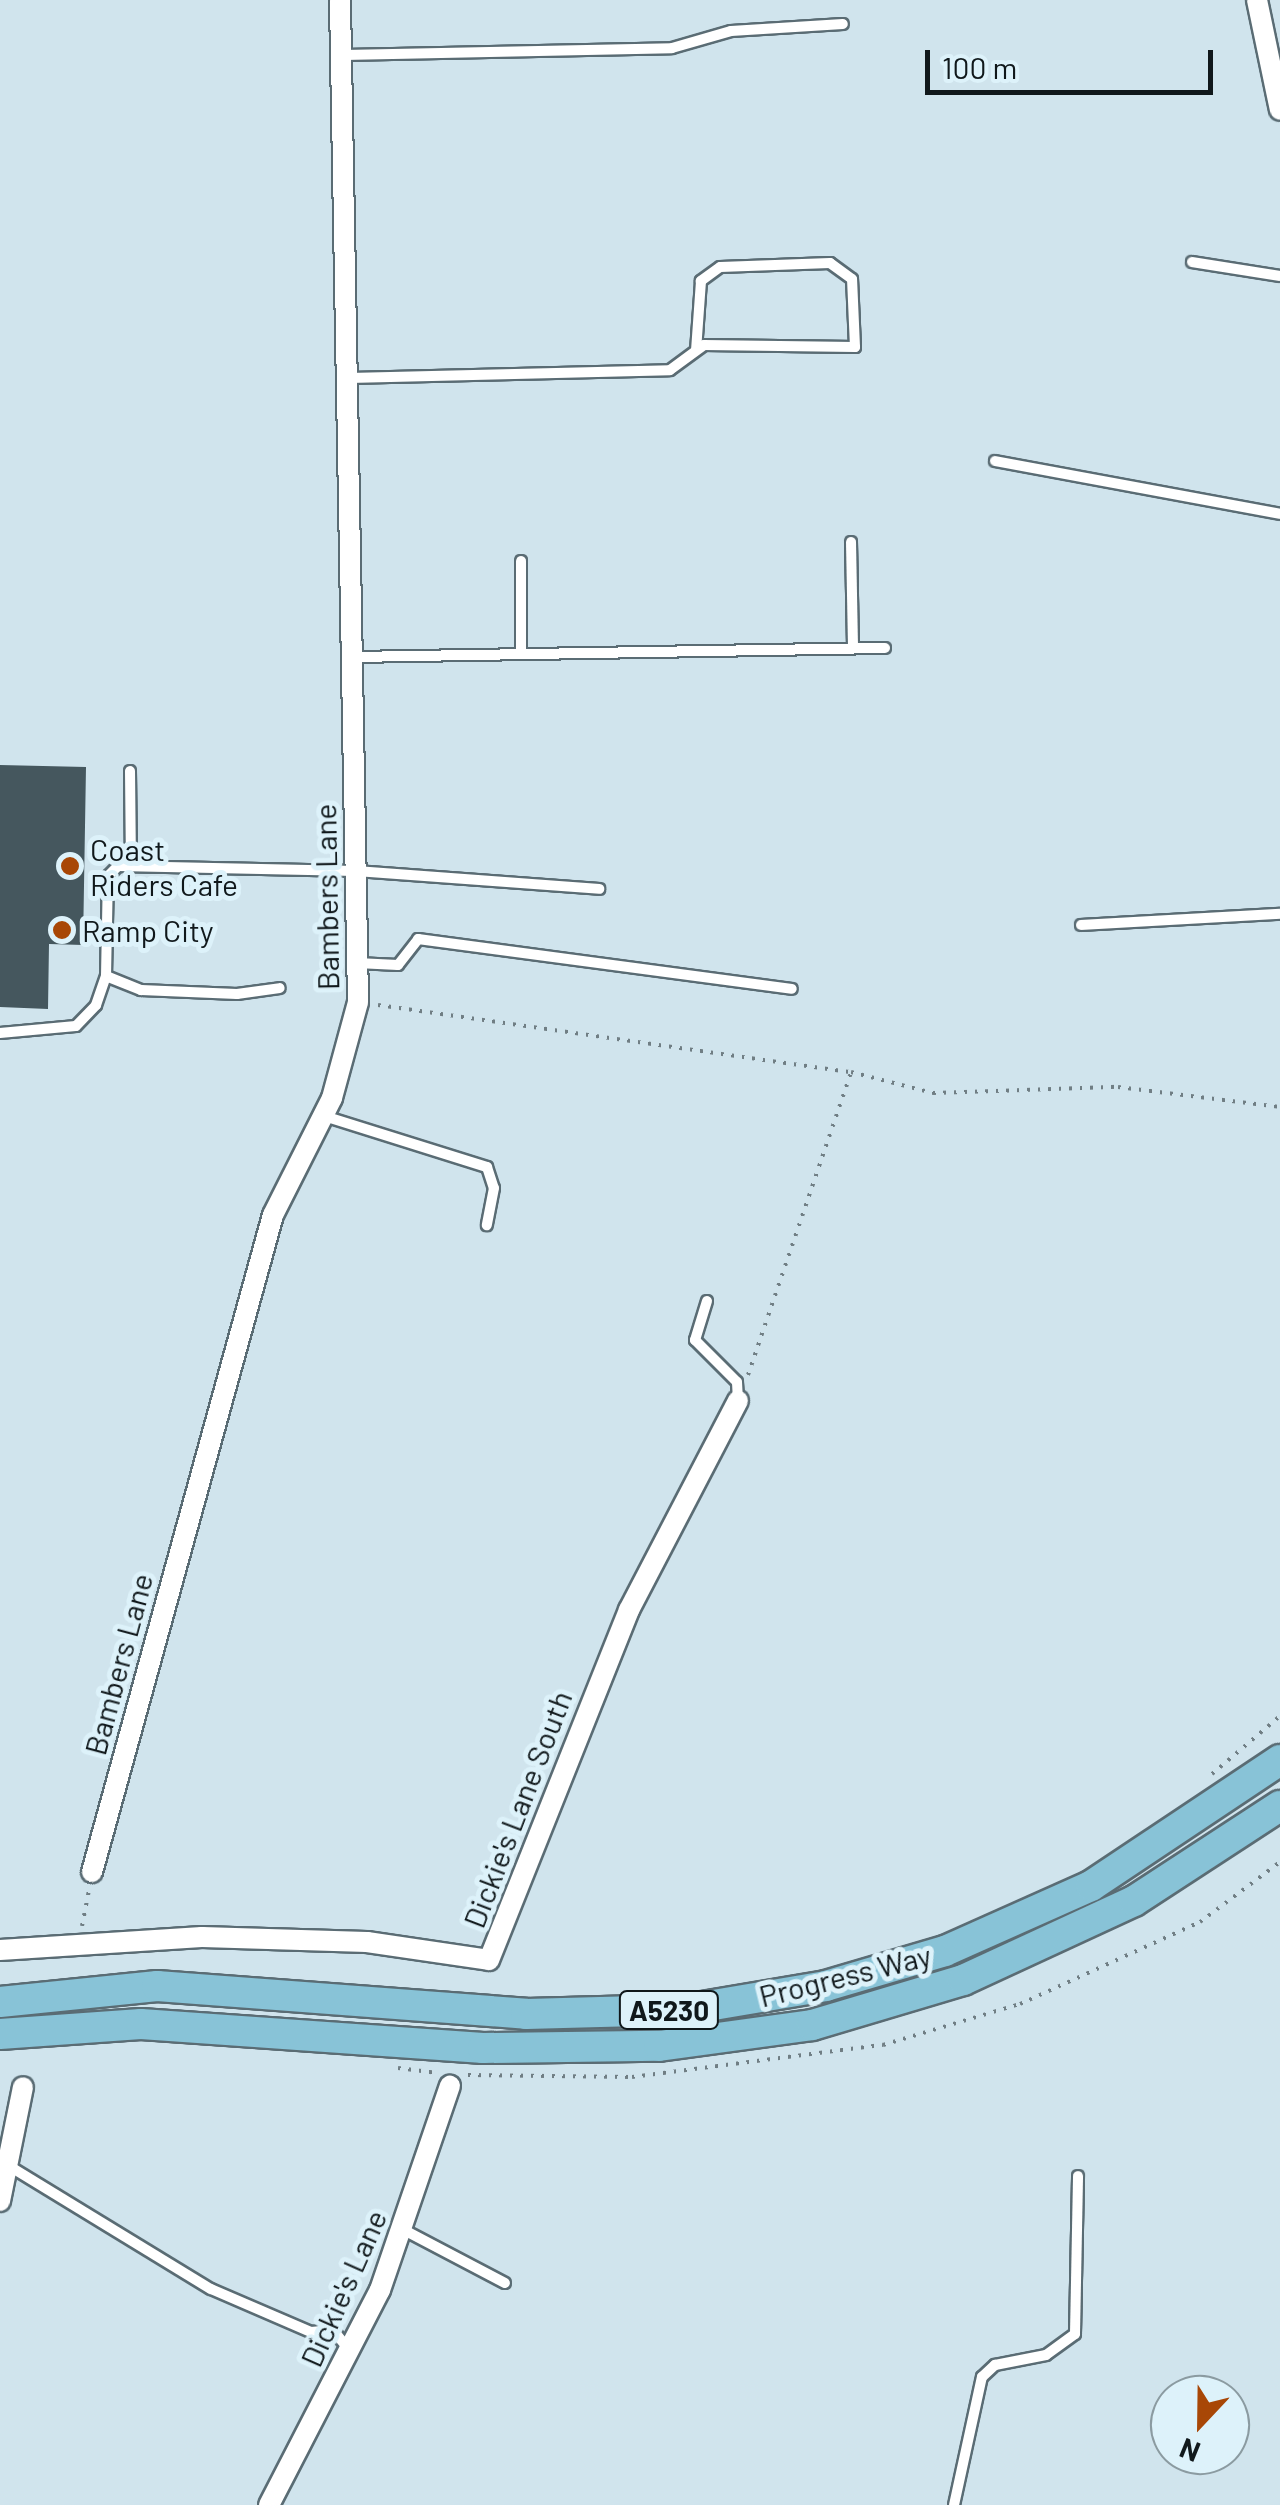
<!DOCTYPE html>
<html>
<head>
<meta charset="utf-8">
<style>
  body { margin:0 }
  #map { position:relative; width:1280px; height:2505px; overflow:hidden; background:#d0e4ed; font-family:Barlow,sans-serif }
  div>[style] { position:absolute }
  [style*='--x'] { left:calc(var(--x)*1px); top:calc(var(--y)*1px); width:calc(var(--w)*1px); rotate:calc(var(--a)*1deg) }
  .building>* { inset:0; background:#45575e }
  .path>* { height:4px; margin-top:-2px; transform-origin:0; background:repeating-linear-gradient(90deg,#707e84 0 2.5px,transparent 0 10.5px) }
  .roads { filter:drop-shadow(2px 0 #5a6c74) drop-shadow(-2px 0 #5a6c74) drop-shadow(0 2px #5a6c74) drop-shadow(0 -2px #5a6c74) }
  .service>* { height:10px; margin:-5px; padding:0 5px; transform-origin:5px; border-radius:5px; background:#fff }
  .minor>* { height:20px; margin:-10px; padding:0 10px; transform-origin:10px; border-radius:10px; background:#fff }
  .primary>* { height:30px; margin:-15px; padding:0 15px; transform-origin:15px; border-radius:15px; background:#88c3d7 }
  .dots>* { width:28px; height:28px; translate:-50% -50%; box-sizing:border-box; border:5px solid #ddf2fa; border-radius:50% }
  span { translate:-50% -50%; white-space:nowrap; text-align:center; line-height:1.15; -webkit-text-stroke:10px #ddf2fa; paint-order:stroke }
  .shield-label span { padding:2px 8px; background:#ddf2fa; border:2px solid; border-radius:8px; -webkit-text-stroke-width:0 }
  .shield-label { font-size:28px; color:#10181b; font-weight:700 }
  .poi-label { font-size:30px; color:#10181b }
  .left { translate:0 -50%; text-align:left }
  .street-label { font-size:30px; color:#10181b }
  .north { position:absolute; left:1150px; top:2375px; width:100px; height:100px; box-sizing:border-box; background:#ddf2fa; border:2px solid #8b9ba1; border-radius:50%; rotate:202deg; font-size:28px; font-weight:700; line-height:40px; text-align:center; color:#10181b }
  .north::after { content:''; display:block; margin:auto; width:35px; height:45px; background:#a84706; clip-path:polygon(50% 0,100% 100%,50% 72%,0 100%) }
  .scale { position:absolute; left:925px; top:50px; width:288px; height:45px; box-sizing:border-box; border:5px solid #10181b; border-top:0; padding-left:12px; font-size:30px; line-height:35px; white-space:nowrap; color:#10181b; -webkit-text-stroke:8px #ddf2fa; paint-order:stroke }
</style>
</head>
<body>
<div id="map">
  <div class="building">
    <i style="clip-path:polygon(0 765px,86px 767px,83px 945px,49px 944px,48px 1009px,0 1007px)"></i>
  </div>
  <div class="path">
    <i style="--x:378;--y:1005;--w:478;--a:8.1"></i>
    <i style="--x:851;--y:1072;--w:85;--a:14.4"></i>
    <i style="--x:933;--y:1093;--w:185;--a:-1.9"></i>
    <i style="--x:1118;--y:1087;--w:163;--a:7"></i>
    <i style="--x:748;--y:1375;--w:320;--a:-71.2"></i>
    <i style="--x:1212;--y:1774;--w:89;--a:-40.5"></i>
    <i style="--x:82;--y:1926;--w:36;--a:-79"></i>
    <i style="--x:398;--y:2068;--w:40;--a:7.1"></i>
    <i style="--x:468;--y:2075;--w:164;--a:0.7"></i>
    <i style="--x:632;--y:2077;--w:253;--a:-7.3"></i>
    <i style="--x:883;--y:2045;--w:143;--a:-16.7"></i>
    <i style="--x:1020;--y:2004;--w:198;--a:-24.5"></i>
    <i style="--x:1200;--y:1922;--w:100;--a:-36.9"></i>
  </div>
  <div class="roads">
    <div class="service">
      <i style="--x:344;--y:55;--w:328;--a:-1.2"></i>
      <i style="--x:672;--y:48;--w:61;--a:-16.1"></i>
      <i style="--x:731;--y:31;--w:112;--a:-3.6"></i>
      <i style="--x:1192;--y:262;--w:89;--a:9"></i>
      <i style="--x:349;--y:378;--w:321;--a:-1.4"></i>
      <i style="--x:670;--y:370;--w:42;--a:-36.3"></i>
      <i style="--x:704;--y:345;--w:151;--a:0.8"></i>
      <i style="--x:855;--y:347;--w:68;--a:-92.5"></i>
      <i style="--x:852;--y:279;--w:27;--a:-144"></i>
      <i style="--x:830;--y:263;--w:110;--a:177.9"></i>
      <i style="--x:720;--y:267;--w:24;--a:144"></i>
      <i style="--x:701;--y:281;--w:69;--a:94.1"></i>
      <i style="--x:995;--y:461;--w:290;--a:10.5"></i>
      <i style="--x:851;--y:542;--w:106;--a:88.9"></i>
      <i style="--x:521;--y:561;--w:93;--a:90"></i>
      <i style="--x:353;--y:657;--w:532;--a:-0.97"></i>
      <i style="--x:130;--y:771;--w:92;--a:89.4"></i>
      <i style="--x:1081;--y:925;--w:199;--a:-3.2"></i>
      <i style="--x:357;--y:963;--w:41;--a:2.8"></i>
      <i style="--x:398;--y:965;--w:33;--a:-52"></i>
      <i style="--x:418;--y:939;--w:377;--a:7.6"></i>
      <i style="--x:106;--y:976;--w:38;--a:22"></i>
      <i style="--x:141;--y:990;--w:96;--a:2.4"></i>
      <i style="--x:237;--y:994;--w:43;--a:-7.9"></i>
      <i style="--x:0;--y:1033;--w:76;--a:-5.3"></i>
      <i style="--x:76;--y:1026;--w:29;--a:-46"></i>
      <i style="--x:96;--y:1005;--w:31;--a:-71"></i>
      <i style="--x:106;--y:976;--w:100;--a:-88.9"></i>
      <i style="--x:108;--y:876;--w:14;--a:-45"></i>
      <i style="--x:118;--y:866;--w:238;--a:1.2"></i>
      <i style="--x:356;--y:871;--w:244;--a:4.2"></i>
      <i style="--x:324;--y:1116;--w:171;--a:17.4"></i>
      <i style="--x:487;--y:1167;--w:22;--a:72"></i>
      <i style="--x:494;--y:1188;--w:38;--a:101"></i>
      <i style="--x:707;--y:1301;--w:41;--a:107.1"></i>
      <i style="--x:695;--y:1340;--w:59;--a:45"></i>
      <i style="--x:737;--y:1382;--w:19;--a:87"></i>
      <i style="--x:6;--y:2164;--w:240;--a:31.4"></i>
      <i style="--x:211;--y:2289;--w:109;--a:23.3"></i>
      <i style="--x:311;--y:2332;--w:22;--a:-5"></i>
      <i style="--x:333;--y:2330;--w:26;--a:51"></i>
      <i style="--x:404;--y:2230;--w:114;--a:27.7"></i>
      <i style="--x:954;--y:2505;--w:131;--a:-77.7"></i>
      <i style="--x:982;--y:2377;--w:18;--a:-43"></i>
      <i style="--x:995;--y:2365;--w:52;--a:-11.1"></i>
      <i style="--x:1046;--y:2355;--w:36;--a:-36"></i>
      <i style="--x:1075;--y:2334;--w:158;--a:-88.9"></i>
    </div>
    <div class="minor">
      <i style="--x:1257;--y:0;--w:112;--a:78.2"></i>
      <i style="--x:92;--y:1872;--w:681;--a:-74.6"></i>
      <i style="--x:273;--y:1215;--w:131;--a:-63.2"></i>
      <i style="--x:332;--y:1098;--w:99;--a:-74.8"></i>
      <i style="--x:358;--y:1002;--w:1002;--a:-91.03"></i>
      <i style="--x:0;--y:1950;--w:202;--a:-3.7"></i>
      <i style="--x:202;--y:1937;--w:165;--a:1.7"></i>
      <i style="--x:367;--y:1942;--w:123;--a:8.4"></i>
      <i style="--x:489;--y:1960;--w:377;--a:-68.2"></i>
      <i style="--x:629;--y:1610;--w:236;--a:-62.5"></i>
      <i style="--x:0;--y:2201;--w:116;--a:-78.6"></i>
      <i style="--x:269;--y:2505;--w:242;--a:-62.7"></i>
      <i style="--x:380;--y:2290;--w:216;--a:-71.1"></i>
    </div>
    <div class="primary">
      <i style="--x:0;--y:2002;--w:158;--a:-5.8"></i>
      <i style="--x:157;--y:1986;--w:370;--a:4.3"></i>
      <i style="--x:526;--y:2014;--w:158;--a:-1.5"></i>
      <i style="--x:684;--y:2010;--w:144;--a:-9.6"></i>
      <i style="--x:826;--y:1986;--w:124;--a:-16.4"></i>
      <i style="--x:945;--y:1951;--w:160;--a:-24"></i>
      <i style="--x:1091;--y:1886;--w:227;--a:-33.7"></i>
      <i style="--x:0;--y:2034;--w:141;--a:-4.1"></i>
      <i style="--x:141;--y:2024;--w:343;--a:4"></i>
      <i style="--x:483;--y:2048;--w:176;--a:-0.7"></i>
      <i style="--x:659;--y:2046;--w:154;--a:-7.8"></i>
      <i style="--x:812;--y:2025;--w:158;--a:-16.6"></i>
      <i style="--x:963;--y:1980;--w:188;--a:-24.8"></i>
      <i style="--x:1134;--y:1901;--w:174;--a:-33.1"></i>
    </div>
  </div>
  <div class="dots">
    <i style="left:70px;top:866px;background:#a84706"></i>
    <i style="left:62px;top:930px;background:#a84706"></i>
  </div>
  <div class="shield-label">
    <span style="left:669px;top:2010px">A5230</span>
  </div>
  <div class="poi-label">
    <span class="left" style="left:90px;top:866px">Coast<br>Riders Cafe</span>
    <span class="left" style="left:82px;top:930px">Ramp City</span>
  </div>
  <div class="street-label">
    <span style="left:326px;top:897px;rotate:-91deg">Bambers Lane</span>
    <span style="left:118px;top:1664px;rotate:-75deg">Bambers Lane</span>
    <span style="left:517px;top:1809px;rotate:-69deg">Dickie's Lane South</span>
    <span style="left:845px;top:1975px;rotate:-14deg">Progress Way</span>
    <span style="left:343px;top:2288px;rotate:-66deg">Dickie's Lane</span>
  </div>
  <div class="north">N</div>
  <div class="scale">100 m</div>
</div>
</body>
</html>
